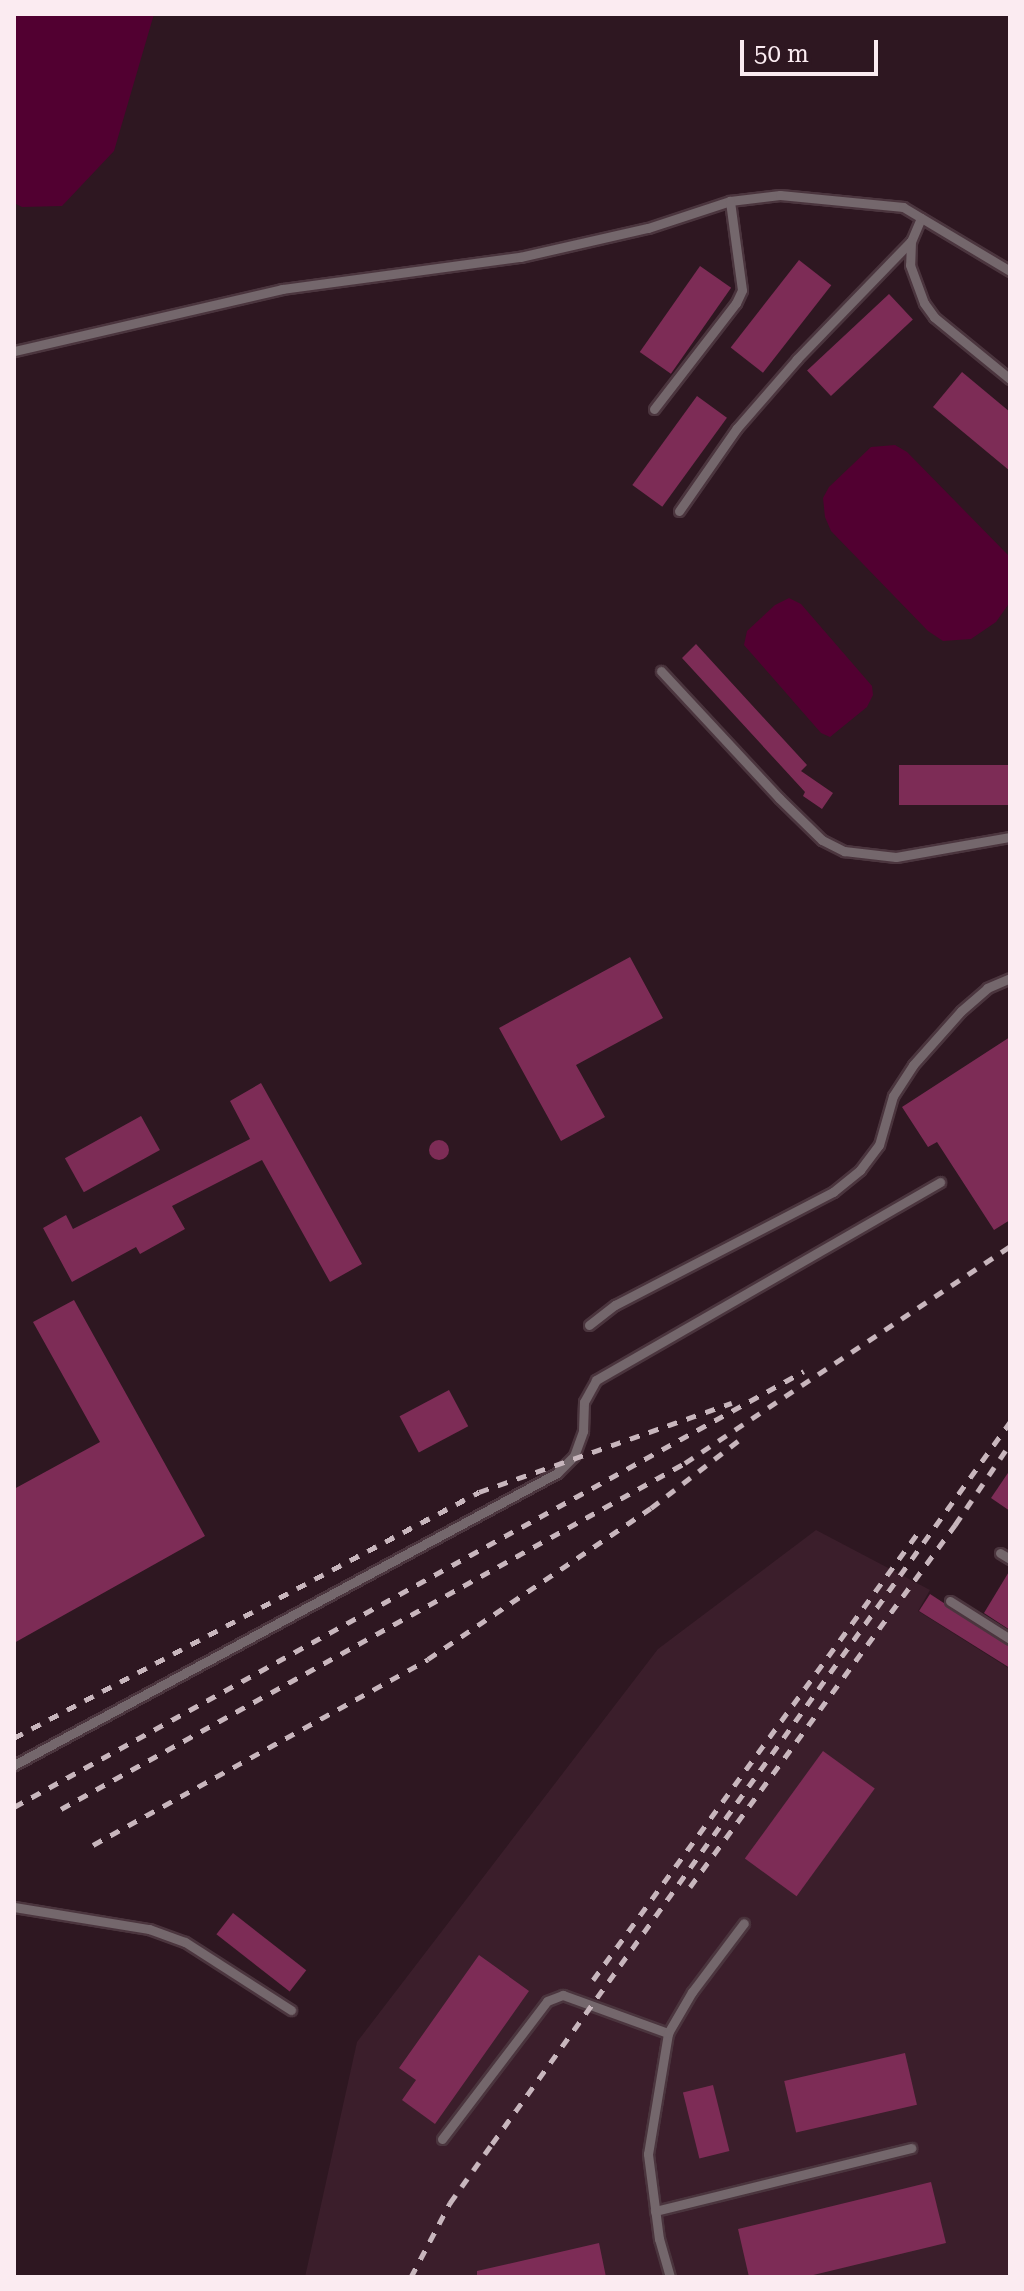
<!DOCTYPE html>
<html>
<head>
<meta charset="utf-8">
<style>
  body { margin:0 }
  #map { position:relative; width:1024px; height:2291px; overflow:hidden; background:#2e1721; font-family:"Roboto Serif",serif }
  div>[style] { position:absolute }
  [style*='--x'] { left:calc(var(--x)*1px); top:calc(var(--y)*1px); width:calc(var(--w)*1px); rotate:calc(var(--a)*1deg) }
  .built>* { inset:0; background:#3b1e2b }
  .green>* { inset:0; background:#520031 }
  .building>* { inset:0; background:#7d2c56; transform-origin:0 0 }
  .round { border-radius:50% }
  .roads { filter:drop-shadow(2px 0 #4b353e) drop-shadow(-2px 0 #4b353e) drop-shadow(0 2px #4b353e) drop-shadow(0 -2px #4b353e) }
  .lane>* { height:9px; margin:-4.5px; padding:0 4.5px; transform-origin:4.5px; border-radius:4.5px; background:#74676c }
  .rail>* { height:5px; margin-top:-2.5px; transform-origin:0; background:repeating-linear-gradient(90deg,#c8b6bd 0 10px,transparent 0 20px) }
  span { translate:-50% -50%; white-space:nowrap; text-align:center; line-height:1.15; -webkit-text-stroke:6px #2e1721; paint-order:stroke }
  .frame { position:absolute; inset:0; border:16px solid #fbebf1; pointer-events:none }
  .scale { position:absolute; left:740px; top:40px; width:138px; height:36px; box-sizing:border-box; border:4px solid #fbebf1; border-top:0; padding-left:10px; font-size:24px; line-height:28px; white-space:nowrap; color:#fbebf1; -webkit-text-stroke:6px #2e1721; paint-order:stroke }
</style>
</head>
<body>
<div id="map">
  <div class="built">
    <i style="clip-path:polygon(816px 1530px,930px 1590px,918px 1611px,1010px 1669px,1010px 2277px,305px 2277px,357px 2042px,658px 1649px)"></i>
  </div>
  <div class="green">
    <i style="clip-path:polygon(14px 14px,154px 14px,114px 151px,62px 206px,22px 207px,14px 203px)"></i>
    <i style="clip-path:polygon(895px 445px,907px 452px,1008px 555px,1010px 602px,996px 622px,971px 639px,943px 641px,928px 631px,831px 531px,825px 517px,823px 498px,829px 487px,871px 447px)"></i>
    <i style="clip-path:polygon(789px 598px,801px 604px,872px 686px,873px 695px,867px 707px,830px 737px,821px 733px,744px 645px,747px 631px,775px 605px)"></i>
  </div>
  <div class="building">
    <i style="left:799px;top:260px;width:41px;height:111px;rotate:38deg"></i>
    <i style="left:700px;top:266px;width:38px;height:105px;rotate:35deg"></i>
    <i style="left:889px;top:294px;width:35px;height:112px;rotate:47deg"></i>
    <i style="clip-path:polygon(962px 372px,1010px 412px,1010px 471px,933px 407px)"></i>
    <i style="left:697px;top:396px;width:37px;height:110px;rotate:36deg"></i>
    <i style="clip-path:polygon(696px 644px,807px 765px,801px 771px,833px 793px,822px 809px,803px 796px,805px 792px,682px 658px)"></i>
    <i style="left:1010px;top:765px;width:40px;height:111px;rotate:90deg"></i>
    <i style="clip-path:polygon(630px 957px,663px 1018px,576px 1065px,605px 1117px,561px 1141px,499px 1028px)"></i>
    <i style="clip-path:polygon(1010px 1037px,1010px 1220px,994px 1230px,937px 1142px,928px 1147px,902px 1107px)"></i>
    <i style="clip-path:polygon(261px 1083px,362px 1264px,330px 1282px,262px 1160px,172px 1206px,185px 1229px,140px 1254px,136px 1247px,72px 1282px,43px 1228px,66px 1215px,73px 1229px,250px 1139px,230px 1101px)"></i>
    <i style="left:141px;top:1116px;width:39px;height:87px;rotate:61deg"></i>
    <i class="round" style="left:429px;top:1140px;width:20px;height:20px"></i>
    <i style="clip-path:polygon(74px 1300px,205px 1536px,14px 1643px,14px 1489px,100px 1442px,33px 1322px)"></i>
    <i style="left:449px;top:1390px;width:41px;height:56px;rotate:62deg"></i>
    <i style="clip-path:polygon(1010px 1470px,1010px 1511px,991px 1498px)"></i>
    <i style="clip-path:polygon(1010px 1570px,1010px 1630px,984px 1613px)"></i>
    <i style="clip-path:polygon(930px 1594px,1010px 1646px,1010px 1668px,919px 1611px)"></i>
    <i style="left:823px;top:1751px;width:64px;height:133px;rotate:36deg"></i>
    <i style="left:233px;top:1913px;width:93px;height:27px;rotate:38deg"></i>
    <i style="clip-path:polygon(479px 1955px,529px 1991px,435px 2124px,402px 2100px,416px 2080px,399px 2068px)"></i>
    <i style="left:905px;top:2053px;width:53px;height:124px;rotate:77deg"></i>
    <i style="left:713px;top:2085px;width:68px;height:31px;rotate:76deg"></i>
    <i style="clip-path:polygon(931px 2182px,946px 2243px,805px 2277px,749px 2277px,738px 2229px)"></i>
    <i style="clip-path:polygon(599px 2243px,606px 2277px,477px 2277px,477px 2271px)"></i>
  </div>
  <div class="roads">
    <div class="lane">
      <i style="--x:921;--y:218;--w:25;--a:113"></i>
      <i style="--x:911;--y:241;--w:24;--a:92"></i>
      <i style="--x:910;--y:265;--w:40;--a:69.8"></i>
      <i style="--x:924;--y:303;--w:17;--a:54"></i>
      <i style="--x:934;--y:317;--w:98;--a:39.2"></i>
      <i style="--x:14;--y:351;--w:275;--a:-13"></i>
      <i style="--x:282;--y:289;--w:240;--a:-7.7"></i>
      <i style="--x:520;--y:257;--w:131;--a:-12.8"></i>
      <i style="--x:648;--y:228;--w:86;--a:-18.2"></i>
      <i style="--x:730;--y:201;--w:50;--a:-6.8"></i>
      <i style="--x:780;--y:195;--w:124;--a:5.6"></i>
      <i style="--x:903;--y:207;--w:125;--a:30.9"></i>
      <i style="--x:654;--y:409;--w:134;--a:-52.3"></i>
      <i style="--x:736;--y:303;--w:14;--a:-65"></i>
      <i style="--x:742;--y:290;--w:90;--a:-97.7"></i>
      <i style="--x:679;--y:511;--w:101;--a:-55.1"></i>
      <i style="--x:737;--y:428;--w:91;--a:-49"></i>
      <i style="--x:797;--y:359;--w:164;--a:-46"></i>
      <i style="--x:661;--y:671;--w:173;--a:47.1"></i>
      <i style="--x:779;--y:798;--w:60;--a:44.3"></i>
      <i style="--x:822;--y:840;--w:25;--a:27"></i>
      <i style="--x:844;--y:851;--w:52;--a:6.6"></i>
      <i style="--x:896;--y:857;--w:116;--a:-10"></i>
      <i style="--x:589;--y:1325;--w:33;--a:-38"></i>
      <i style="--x:615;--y:1305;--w:246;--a:-27.4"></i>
      <i style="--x:833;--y:1192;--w:35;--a:-39"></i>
      <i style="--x:860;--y:1170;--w:31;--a:-53"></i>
      <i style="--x:879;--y:1145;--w:51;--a:-74.1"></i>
      <i style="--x:893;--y:1096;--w:37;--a:-57"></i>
      <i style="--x:913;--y:1065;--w:72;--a:-48.4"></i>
      <i style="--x:961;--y:1011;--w:35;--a:-41"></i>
      <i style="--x:987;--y:988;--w:25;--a:-23"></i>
      <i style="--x:1000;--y:1553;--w:12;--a:31"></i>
      <i style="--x:950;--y:1601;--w:71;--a:32.3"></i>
      <i style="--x:14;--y:1765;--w:617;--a:-28.27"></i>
      <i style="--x:557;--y:1473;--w:24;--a:-45"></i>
      <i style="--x:574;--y:1456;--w:27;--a:-70"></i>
      <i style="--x:583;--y:1431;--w:29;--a:-88"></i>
      <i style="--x:584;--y:1402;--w:25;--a:-61"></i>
      <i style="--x:596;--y:1380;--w:397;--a:-29.9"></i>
      <i style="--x:14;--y:1907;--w:137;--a:9.3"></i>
      <i style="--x:149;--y:1929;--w:38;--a:20"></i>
      <i style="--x:185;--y:1942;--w:126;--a:32.7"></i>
      <i style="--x:442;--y:2139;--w:173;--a:-52.7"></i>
      <i style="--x:547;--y:2001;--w:17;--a:-21"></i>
      <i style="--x:563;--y:1995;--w:112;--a:19.9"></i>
      <i style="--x:655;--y:2211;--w:264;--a:-13.8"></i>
      <i style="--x:670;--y:2277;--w:40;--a:-106"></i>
      <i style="--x:659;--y:2239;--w:86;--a:-97.4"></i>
      <i style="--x:648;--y:2154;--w:123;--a:-80.6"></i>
      <i style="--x:668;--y:2033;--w:48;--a:-59.7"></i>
      <i style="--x:692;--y:1992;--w:86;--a:-53"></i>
    </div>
  </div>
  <div class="rail">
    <i style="--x:14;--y:1738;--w:526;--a:-27.88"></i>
    <i style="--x:479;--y:1492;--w:268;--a:-19.4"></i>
    <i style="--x:14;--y:1807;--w:902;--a:-28.89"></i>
    <i style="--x:61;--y:1809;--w:714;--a:-29.01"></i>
    <i style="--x:685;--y:1463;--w:391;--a:-33.7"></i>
    <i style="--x:93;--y:1845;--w:383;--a:-29"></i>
    <i style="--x:428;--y:1659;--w:269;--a:-34.1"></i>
    <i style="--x:651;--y:1508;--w:115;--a:-37.6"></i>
    <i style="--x:690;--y:1887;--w:449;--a:-53.8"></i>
    <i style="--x:955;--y:1525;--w:98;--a:-55.8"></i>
    <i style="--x:593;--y:1980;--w:551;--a:-54"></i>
    <i style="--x:411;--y:2277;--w:84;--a:-62.2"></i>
    <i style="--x:450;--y:2203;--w:72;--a:-54.6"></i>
    <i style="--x:492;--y:2144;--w:889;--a:-54.34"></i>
  </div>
  <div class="frame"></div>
  <div class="scale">50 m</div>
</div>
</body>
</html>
